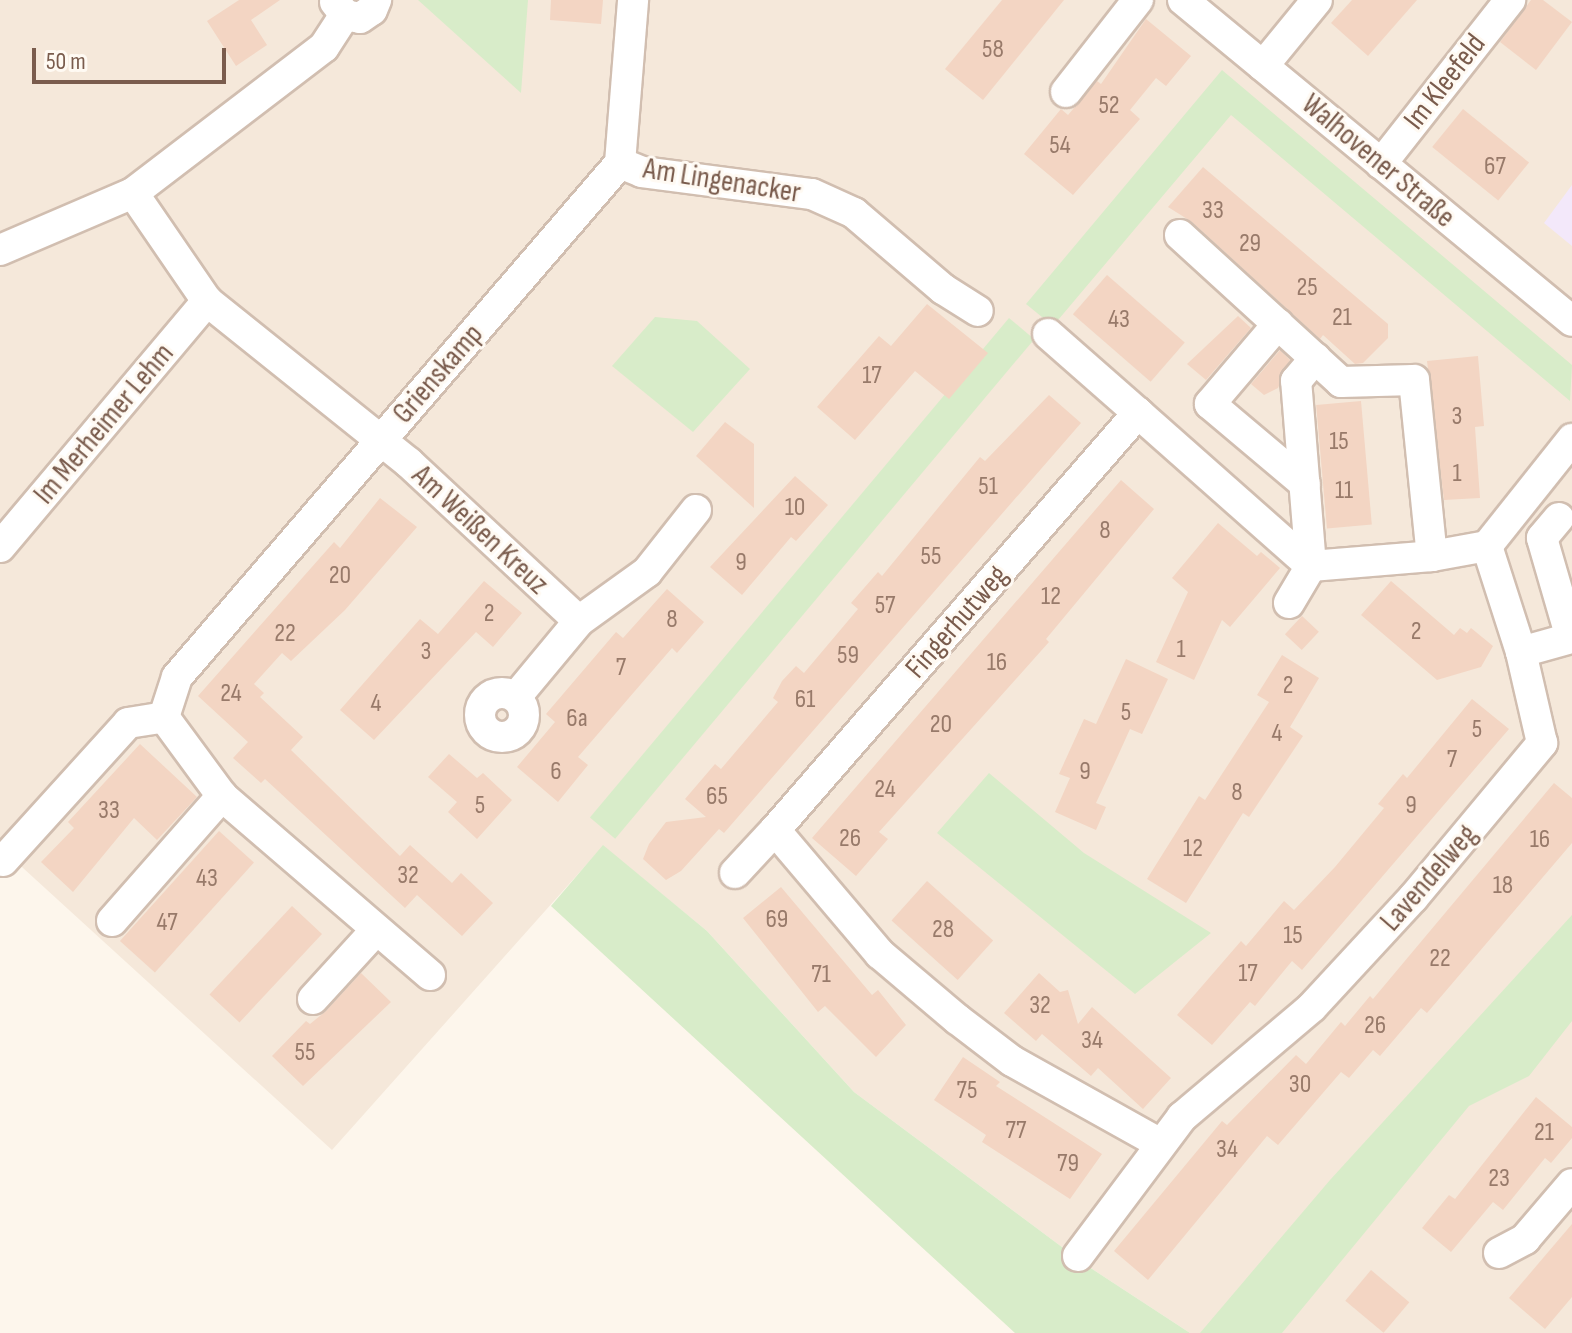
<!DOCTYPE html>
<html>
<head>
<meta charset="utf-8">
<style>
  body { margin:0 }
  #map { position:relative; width:1572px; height:1333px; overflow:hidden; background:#fdf6ec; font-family:"Sofia Sans Condensed",sans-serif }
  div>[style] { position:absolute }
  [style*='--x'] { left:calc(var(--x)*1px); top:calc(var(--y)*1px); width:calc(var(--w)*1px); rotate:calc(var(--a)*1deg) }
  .residential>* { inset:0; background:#f5e8da }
  .education>* { inset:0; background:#f3e8fa }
  .green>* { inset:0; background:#d8ecc9; transform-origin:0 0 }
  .building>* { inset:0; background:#f3d5c3; transform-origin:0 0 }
  .roads { filter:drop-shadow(2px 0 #d1beb0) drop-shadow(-2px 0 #d1beb0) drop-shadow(0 2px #d1beb0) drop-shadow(0 -2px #d1beb0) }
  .minor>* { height:30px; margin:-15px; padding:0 15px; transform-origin:15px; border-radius:15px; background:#fff }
  .minor>.ring { margin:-15px; padding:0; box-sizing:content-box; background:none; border:30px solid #fff; border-radius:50% }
  span { translate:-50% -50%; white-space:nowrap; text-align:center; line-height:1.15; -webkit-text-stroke:6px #fffaf3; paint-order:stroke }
  .number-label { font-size:26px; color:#987a6a }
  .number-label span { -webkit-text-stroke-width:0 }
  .street-label { font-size:30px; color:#7a5c4d }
  .scale { position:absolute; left:32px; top:48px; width:194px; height:36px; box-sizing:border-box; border:4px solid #7a5c4d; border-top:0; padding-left:10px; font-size:24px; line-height:28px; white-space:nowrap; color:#7a5c4d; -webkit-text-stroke:6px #fffaf3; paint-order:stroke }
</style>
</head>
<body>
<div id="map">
  <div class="residential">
    <i style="clip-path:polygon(0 0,1572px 0,1572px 1333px,1190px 1333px,1086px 1265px,854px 1092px,707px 931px,603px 846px,332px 1150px,0 847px)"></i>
  </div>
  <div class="education">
    <i style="clip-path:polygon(1572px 185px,1572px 246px,1544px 223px)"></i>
  </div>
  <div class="green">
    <i style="clip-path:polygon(418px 0,528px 0,521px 93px)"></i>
    <i style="clip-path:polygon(1222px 70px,1572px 365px,1570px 401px,1231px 115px,1053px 326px,1026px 304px)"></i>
    <i style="clip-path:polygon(655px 317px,697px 321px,750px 369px,693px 432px,612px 366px)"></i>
    <i style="left:1009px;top:318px;width:33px;height:652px;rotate:40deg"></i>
    <i style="clip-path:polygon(989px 773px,1084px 853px,1211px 933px,1135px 994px,937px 833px)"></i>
    <i style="clip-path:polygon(603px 845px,707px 931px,854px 1092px,1086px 1265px,1190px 1333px,1015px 1333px,551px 906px)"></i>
    <i style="clip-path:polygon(1572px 915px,1572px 1021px,1529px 1076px,1469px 1106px,1282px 1333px,1200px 1333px,1330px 1180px)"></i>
  </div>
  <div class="building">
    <i style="clip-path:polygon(239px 0,280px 0,251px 20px,267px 45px,236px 66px,207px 21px)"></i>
    <i style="clip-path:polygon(551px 0,603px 0,601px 24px,550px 20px)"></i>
    <i style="clip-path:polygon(1002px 0,1064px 0,983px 100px,945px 69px)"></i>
    <i style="clip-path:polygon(1352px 0,1417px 0,1368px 56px,1331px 23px)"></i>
    <i style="clip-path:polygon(1531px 0,1543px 0,1572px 22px,1536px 70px,1500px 42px)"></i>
    <i style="clip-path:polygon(1146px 19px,1191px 56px,1166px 86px,1156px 78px,1130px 110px,1140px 119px,1073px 195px,1024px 154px,1061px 109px,1068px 115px,1097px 81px,1101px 84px)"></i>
    <i style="left:1463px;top:109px;width:85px;height:49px;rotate:39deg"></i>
    <i style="clip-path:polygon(1203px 167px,1388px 324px,1388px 338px,1363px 363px,1355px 364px,1323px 335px,1320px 339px,1192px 222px,1168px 207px)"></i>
    <i style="left:1107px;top:275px;width:103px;height:52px;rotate:41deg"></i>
    <i style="clip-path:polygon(927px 304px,988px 353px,949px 399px,915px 371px,855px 440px,817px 407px,879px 336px,891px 346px)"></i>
    <i style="clip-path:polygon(1238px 316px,1251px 328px,1206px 380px,1187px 364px)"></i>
    <i style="clip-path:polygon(1280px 350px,1290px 360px,1278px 388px,1264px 395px,1251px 384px)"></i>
    <i style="clip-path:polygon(1478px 356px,1484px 426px,1475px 427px,1480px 498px,1444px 500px,1427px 361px)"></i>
    <i style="clip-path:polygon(1049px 395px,1081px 423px,724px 833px,719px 829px,681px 871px,666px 880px,643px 859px,649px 844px,666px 822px,706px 817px,685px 799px,715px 764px,721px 769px,778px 702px,773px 698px,782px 681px,796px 666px,804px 673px,858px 609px,851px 603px,878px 572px,882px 576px,980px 457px,985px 461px)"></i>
    <i style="left:1361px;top:401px;width:124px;height:45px;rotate:85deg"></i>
    <i style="clip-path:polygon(725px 422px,754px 444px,754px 508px,696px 456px)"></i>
    <i style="clip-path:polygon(795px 476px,828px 505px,796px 541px,791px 537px,742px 595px,710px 567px)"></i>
    <i style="clip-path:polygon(1121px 480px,1154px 509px,1046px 639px,1049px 642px,879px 832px,888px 839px,856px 876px,812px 838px)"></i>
    <i style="clip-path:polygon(380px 498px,417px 527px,345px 610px,291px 661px,282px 653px,254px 684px,264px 693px,260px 697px,303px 737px,291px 750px,400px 856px,410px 845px,452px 883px,461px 873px,493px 903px,462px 936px,417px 895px,405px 908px,265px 779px,261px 783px,233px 758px,248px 742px,198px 696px,334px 542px,340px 548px)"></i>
    <i style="clip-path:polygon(1218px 523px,1257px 556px,1261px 552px,1280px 568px,1230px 627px,1222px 620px,1194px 680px,1156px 662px,1188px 592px,1172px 578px)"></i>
    <i style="clip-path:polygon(484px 581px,522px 613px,493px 647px,476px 632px,374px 740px,340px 710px,420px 619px,438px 634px)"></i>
    <i style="clip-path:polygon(1391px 581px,1454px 635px,1460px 628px,1467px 633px,1471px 628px,1493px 646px,1481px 667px,1437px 680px,1361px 615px)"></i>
    <i style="clip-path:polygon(667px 589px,704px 622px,677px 653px,672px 648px,578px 757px,588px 765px,558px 802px,517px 767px,555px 722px,546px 714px,616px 632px,623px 638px)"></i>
    <i style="left:1302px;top:616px;width:23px;height:25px;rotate:43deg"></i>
    <i style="clip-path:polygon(1282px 655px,1319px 678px,1290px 727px,1303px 736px,1249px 817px,1243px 813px,1186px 903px,1147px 879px,1199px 796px,1205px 800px,1269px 702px,1257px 695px)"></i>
    <i style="clip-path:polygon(1126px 659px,1168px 679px,1142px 734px,1130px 729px,1116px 760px,1096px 803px,1106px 807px,1096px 830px,1055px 812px,1070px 778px,1059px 774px,1084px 719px,1096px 724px)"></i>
    <i style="clip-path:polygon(1472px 699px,1509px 729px,1302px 970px,1292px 961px,1255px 1006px,1250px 1002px,1212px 1045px,1177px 1015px,1241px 941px,1246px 946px,1284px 901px,1294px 910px,1335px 867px,1384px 808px,1378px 804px,1403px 774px,1407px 778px)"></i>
    <i style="clip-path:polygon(140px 744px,197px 797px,157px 840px,134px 818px,73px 892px,41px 862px,74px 828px,68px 822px)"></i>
    <i style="clip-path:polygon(449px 754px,477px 778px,483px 773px,512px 800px,477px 839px,448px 812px,457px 802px,428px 777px)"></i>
    <i style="clip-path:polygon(1554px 783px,1572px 798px,1572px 843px,1427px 1013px,1421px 1008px,1380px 1056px,1373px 1050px,1349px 1078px,1341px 1072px,1278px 1145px,1267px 1136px,1148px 1280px,1114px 1251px,1222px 1121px,1227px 1125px,1296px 1055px,1306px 1064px,1341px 1022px,1345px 1026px,1370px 996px,1373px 999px)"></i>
    <i style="left:219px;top:831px;width:47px;height:148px;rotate:42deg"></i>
    <i style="left:927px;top:881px;width:89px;height:53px;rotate:42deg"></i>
    <i style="clip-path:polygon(781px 887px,872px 995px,878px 990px,906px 1025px,876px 1057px,825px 1006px,818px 1012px,743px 918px)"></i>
    <i style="left:292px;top:906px;width:41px;height:121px;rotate:43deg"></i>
    <i style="clip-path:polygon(361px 973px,391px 1002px,303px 1086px,272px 1056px,306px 1021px,310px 1024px,326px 1011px)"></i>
    <i style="clip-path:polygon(1039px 973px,1060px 992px,1068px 990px,1078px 1024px,1092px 1007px,1171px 1078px,1143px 1109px,1098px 1068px,1091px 1076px,1042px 1034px,1036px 1041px,1004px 1013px)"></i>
    <i style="clip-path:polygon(963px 1057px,1000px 1082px,996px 1086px,1102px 1154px,1070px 1199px,982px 1142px,986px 1135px,934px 1100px)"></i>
    <i style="clip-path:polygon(1536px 1097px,1572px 1127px,1572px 1138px,1551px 1163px,1545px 1158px,1503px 1210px,1493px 1202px,1451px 1252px,1422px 1228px,1449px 1195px,1455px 1199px)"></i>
    <i style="clip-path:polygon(1572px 1224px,1572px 1297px,1545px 1329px,1509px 1298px)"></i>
    <i style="left:1371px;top:1270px;width:50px;height:40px;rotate:40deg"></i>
  </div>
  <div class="roads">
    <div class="minor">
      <i style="--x:1183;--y:0;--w:504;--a:39.53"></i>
      <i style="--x:335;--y:2;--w:16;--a:52"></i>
      <i style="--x:345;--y:15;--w:15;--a:11"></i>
      <i style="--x:360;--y:18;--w:14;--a:-34"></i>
      <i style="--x:372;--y:10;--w:11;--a:-68"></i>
      <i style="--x:1263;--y:66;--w:85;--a:-50.7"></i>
      <i style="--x:1066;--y:92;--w:117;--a:-52"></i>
      <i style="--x:620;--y:163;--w:24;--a:22"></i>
      <i style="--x:642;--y:172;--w:171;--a:7.4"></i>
      <i style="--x:812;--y:194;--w:46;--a:24.3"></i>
      <i style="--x:854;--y:213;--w:117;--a:40.5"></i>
      <i style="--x:943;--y:289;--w:41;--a:32.2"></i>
      <i style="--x:1381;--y:164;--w:209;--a:-51.8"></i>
      <i style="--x:133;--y:193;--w:131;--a:55.6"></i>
      <i style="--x:207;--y:301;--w:259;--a:38.7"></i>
      <i style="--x:409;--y:463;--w:232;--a:42.9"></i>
      <i style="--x:1180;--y:235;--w:218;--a:42.4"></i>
      <i style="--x:1341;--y:382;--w:73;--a:-1.6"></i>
      <i style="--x:1414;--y:380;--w:177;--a:84.2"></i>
      <i style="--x:0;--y:250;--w:145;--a:-23.2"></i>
      <i style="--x:133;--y:193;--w:240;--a:-37.4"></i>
      <i style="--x:324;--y:47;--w:38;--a:-57"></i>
      <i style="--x:1278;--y:324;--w:105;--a:130.4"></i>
      <i style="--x:1210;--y:404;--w:124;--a:40.1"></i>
      <i style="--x:1048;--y:334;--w:120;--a:41.3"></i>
      <i style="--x:0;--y:547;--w:322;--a:-49.9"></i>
      <i style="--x:1289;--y:603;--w:43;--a:-59.3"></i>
      <i style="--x:1311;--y:566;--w:186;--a:-94.6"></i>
      <i style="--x:1296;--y:381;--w:30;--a:-50"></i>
      <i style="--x:1521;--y:652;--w:52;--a:-15.6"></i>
      <i style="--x:1571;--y:638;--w:104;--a:-106.2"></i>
      <i style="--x:1542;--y:538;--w:26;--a:-50"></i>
      <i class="ring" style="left:480px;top:693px;width:14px;height:14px"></i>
      <i style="--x:516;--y:697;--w:99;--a:-50.3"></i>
      <i style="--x:579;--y:621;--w:84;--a:-35.8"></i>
      <i style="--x:647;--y:572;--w:79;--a:-51.7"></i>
      <i style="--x:3;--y:861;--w:186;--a:-47.8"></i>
      <i style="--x:128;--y:723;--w:36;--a:-9"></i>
      <i style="--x:735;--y:873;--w:59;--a:-47.1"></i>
      <i style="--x:112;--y:921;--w:167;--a:-48.7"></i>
      <i style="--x:430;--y:975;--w:274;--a:-139.3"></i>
      <i style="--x:222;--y:796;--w:98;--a:-126.3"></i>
      <i style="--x:164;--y:717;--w:42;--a:-72"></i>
      <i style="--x:177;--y:677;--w:679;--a:-49.24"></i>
      <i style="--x:620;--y:163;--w:164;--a:-85.4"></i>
      <i style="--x:313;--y:999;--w:92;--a:-47.6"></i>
      <i style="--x:1159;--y:1143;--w:168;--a:-150.8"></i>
      <i style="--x:1012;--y:1061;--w:69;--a:-142.6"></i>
      <i style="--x:957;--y:1019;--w:101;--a:-139.8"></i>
      <i style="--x:880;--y:954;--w:162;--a:-130.3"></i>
      <i style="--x:775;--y:830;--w:553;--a:-48.96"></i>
      <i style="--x:1138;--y:413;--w:231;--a:41.5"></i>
      <i style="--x:1311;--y:566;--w:121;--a:-4.7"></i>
      <i style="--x:1432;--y:556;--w:56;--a:-10.3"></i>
      <i style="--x:1499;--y:1253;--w:30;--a:-28"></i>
      <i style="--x:1525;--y:1239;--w:72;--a:-49.5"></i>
      <i style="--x:1078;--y:1256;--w:174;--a:-53.2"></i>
      <i style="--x:1182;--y:1117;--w:170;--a:-40.2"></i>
      <i style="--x:1312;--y:1007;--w:149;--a:-47.2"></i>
      <i style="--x:1413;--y:898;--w:202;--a:-50.2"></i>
      <i style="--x:1542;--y:743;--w:93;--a:-103"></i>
      <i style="--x:1521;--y:652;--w:111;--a:-107.8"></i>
      <i style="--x:1487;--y:546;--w:137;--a:-51.5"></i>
    </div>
  </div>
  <div class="number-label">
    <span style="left:993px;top:50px">58</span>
    <span style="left:1109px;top:106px">52</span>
    <span style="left:1060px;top:146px">54</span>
    <span style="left:1495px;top:167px">67</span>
    <span style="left:1213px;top:211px">33</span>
    <span style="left:1250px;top:244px">29</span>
    <span style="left:1307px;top:288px">25</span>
    <span style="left:1342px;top:318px">21</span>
    <span style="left:1119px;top:320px">43</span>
    <span style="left:872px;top:376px">17</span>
    <span style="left:1457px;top:417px">3</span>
    <span style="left:1339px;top:442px">15</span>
    <span style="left:1457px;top:474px">1</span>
    <span style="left:988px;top:487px">51</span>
    <span style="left:1344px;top:491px">11</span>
    <span style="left:795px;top:508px">10</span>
    <span style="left:1105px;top:531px">8</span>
    <span style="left:931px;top:557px">55</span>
    <span style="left:741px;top:563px">9</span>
    <span style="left:340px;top:576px">20</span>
    <span style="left:1051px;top:597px">12</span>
    <span style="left:885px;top:606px">57</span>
    <span style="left:489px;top:614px">2</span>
    <span style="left:672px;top:620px">8</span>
    <span style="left:1416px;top:632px">2</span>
    <span style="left:285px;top:634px">22</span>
    <span style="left:1181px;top:650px">1</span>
    <span style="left:426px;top:652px">3</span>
    <span style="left:848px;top:656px">59</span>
    <span style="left:997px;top:663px">16</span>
    <span style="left:621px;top:668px">7</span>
    <span style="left:1288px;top:686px">2</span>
    <span style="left:231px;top:694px">24</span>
    <span style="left:805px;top:700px">61</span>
    <span style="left:376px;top:704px">4</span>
    <span style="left:1126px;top:713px">5</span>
    <span style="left:577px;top:719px">6a</span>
    <span style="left:941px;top:725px">20</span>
    <span style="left:1477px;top:730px">5</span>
    <span style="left:1277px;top:734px">4</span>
    <span style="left:1452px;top:760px">7</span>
    <span style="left:556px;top:772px">6</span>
    <span style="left:1085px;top:772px">9</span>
    <span style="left:885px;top:790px">24</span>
    <span style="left:1237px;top:793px">8</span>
    <span style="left:717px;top:797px">65</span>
    <span style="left:480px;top:806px">5</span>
    <span style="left:1411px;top:806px">9</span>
    <span style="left:109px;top:811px">33</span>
    <span style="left:850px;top:839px">26</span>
    <span style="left:1540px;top:840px">16</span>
    <span style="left:1193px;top:849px">12</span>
    <span style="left:408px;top:876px">32</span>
    <span style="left:207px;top:879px">43</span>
    <span style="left:1503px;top:886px">18</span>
    <span style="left:777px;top:920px">69</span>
    <span style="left:167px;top:923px">47</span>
    <span style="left:943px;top:930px">28</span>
    <span style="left:1293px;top:936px">15</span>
    <span style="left:1440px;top:959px">22</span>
    <span style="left:1248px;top:974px">17</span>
    <span style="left:821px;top:975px">71</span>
    <span style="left:1040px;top:1006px">32</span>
    <span style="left:1375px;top:1026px">26</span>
    <span style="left:1092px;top:1041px">34</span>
    <span style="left:305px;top:1053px">55</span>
    <span style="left:1300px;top:1085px">30</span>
    <span style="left:967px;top:1091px">75</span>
    <span style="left:1016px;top:1131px">77</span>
    <span style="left:1544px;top:1133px">21</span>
    <span style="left:1227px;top:1150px">34</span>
    <span style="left:1068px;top:1164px">79</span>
    <span style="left:1499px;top:1179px">23</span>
  </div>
  <div class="street-label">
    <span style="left:1445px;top:82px;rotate:-52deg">Im Kleefeld</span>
    <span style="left:1378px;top:161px;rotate:40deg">Walhovener Straße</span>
    <span style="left:722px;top:181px;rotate:9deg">Am Lingenacker</span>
    <span style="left:438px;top:374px;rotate:-49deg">Grienskamp</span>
    <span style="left:104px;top:424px;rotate:-50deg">Im Merheimer Lehm</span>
    <span style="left:480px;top:530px;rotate:43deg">Am Weißen Kreuz</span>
    <span style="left:957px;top:622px;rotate:-49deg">Fingerhutweg</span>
    <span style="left:1429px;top:878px;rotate:-49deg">Lavendelweg</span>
  </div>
  <div class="scale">50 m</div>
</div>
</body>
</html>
